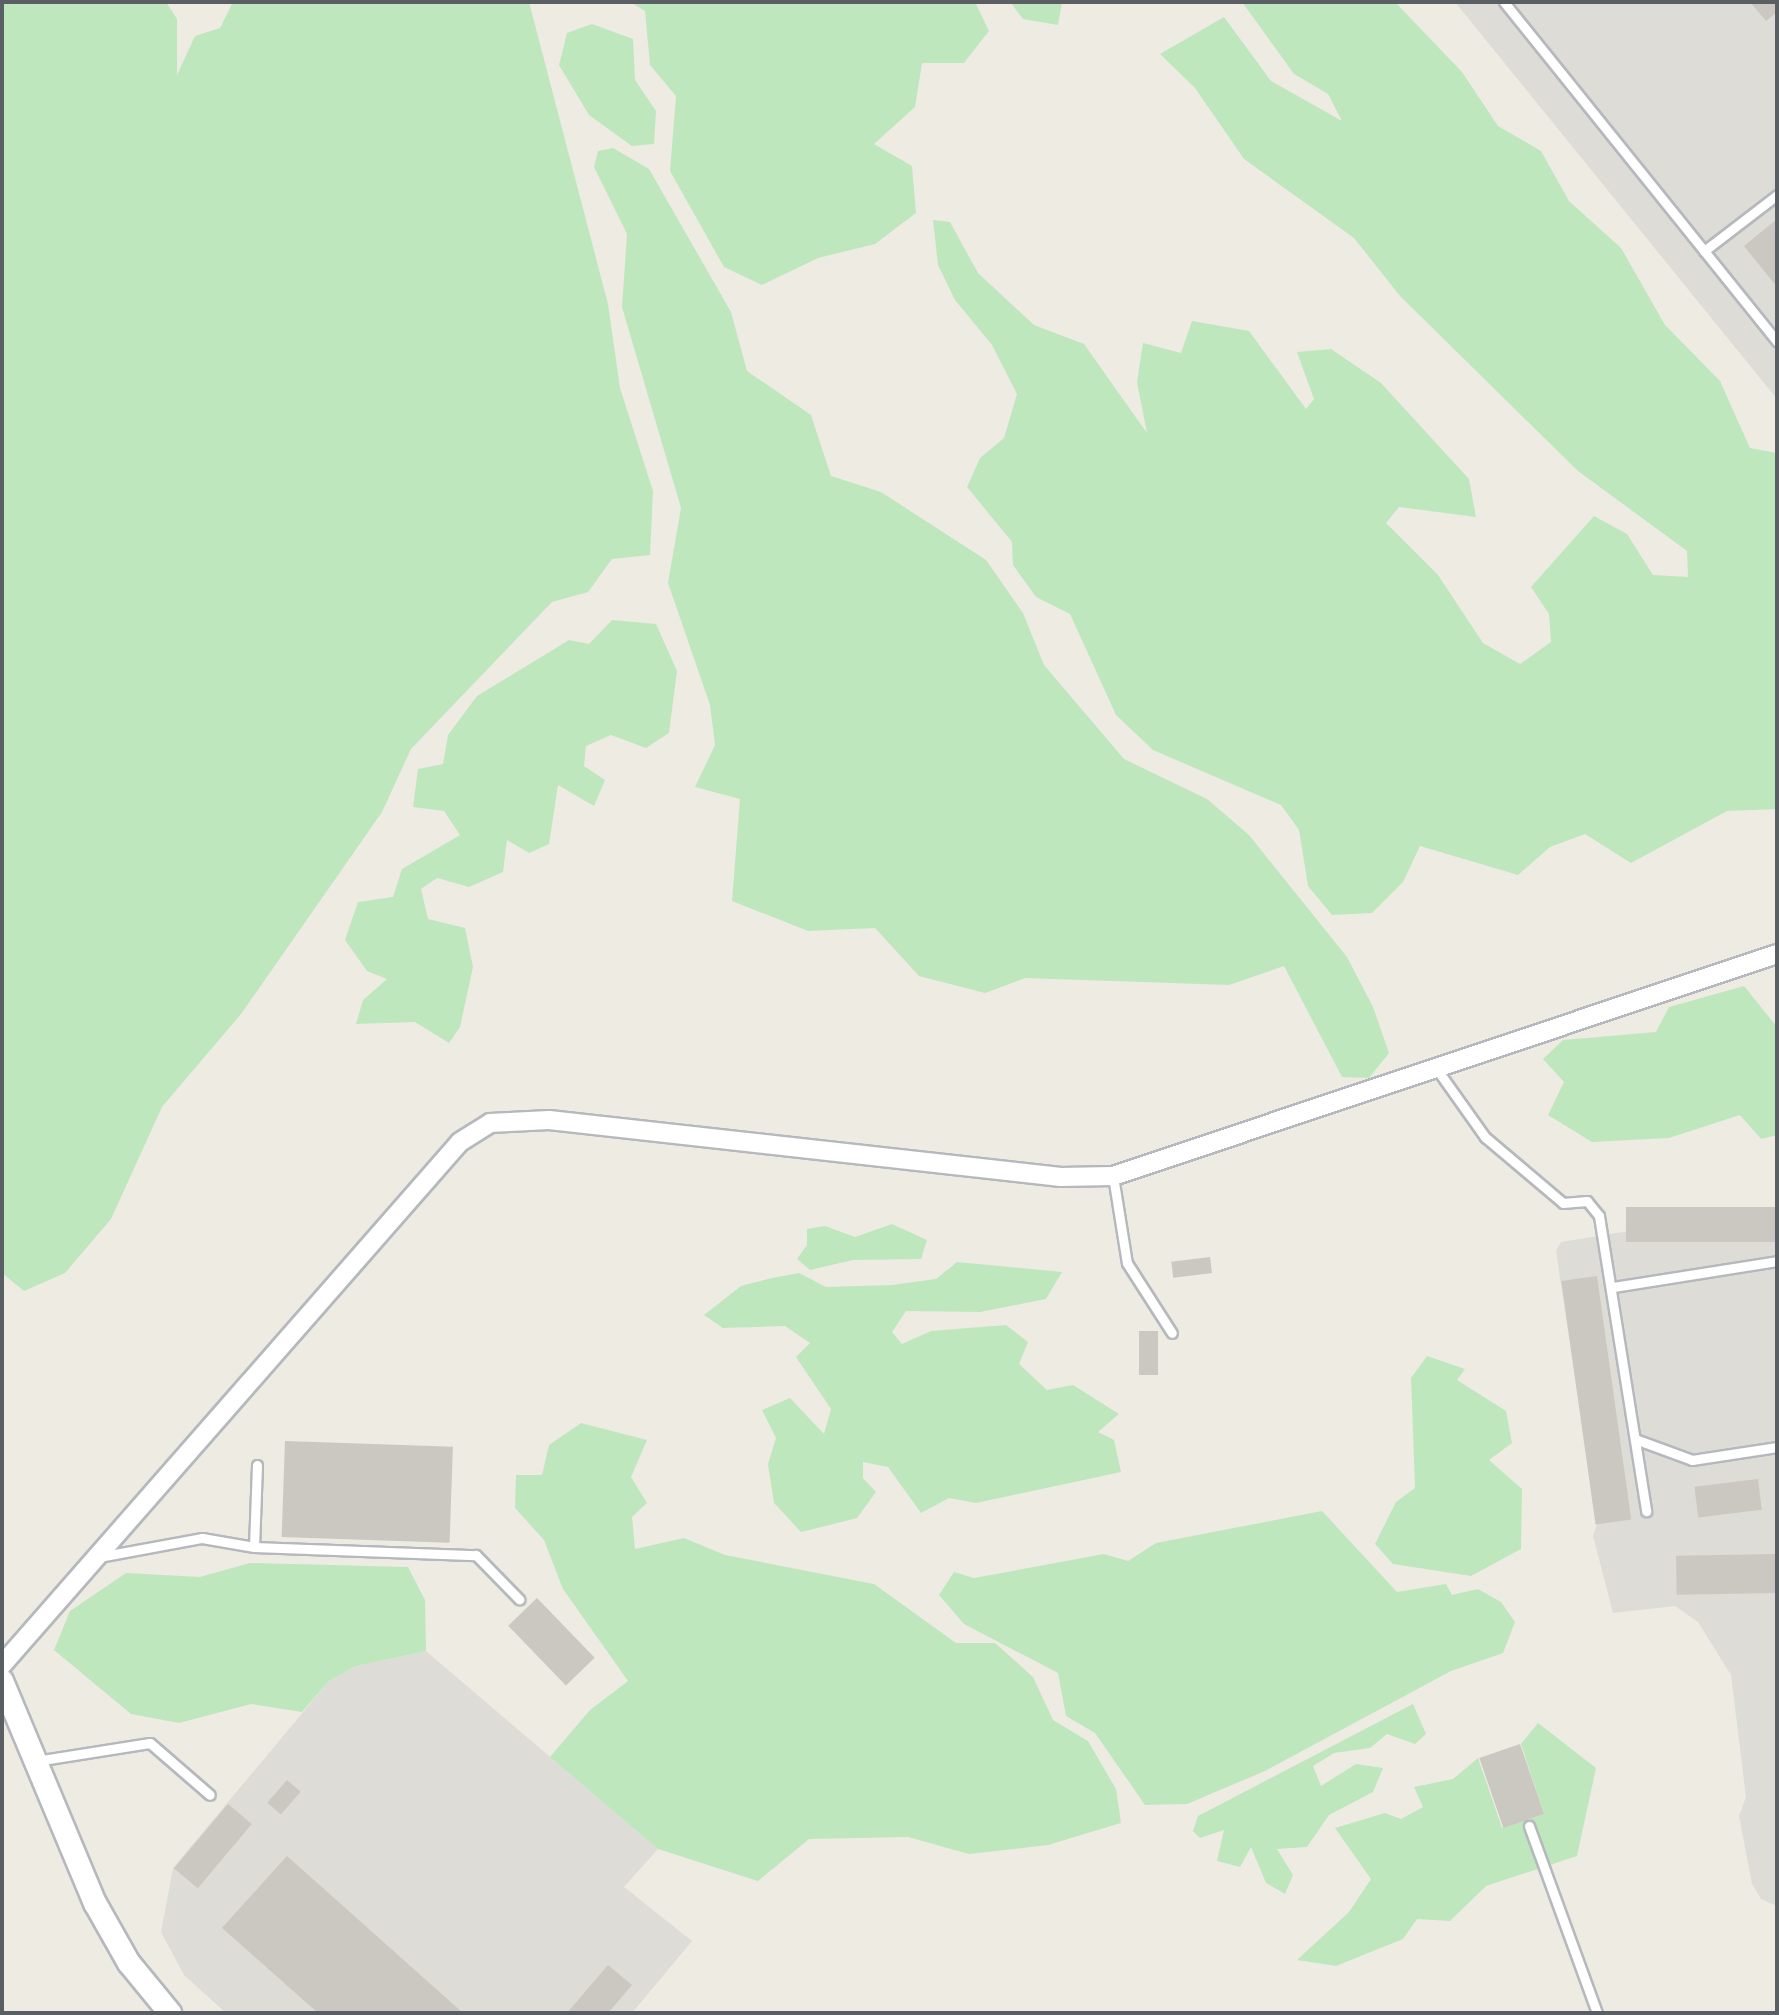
<!DOCTYPE html>
<html>
<head>
<meta charset="utf-8">
<style>
  body { margin:0 }
  #map { position:relative; width:1779px; height:2015px; overflow:hidden; background:#eeebe2; font-family:Montserrat,sans-serif }
  div>[style] { position:absolute }
  [style*='--x'] { left:calc(var(--x)*1px); top:calc(var(--y)*1px); width:calc(var(--w)*1px); rotate:calc(var(--a)*1deg) }
  .industrial>* { inset:0; background:#dedcd6 }
  .green>* { inset:0; background:#bfe7bd }
  .building>* { inset:0; background:#cbc7c1; transform-origin:0 0 }
  .roads { filter:drop-shadow(2px 0 #b5b8bd) drop-shadow(-2px 0 #b5b8bd) drop-shadow(0 2px #b5b8bd) drop-shadow(0 -2px #b5b8bd) }
  .service>* { height:9px; margin:-4.5px; padding:0 4.5px; transform-origin:4.5px; border-radius:4.5px; background:#fff }
  .minor>* { height:18px; margin:-9px; padding:0 9px; transform-origin:9px; border-radius:9px; background:#fff }
  .tertiary>* { height:22px; margin:-11px; padding:0 11px; transform-origin:11px; border-radius:11px; background:#fff }
  span { translate:-50% -50%; white-space:nowrap; text-align:center; line-height:1.15; -webkit-text-stroke:6px #fff; paint-order:stroke }
  .frame { position:absolute; inset:0; border:4px solid #5a5f63; pointer-events:none }
</style>
</head>
<body>
<div id="map">
  <div class="industrial">
    <i style="clip-path:polygon(1455px 2px,1777px 2px,1777px 399px)"></i>
    <i style="clip-path:polygon(1777px 1207px,1777px 1906px,1761px 1899px,1752px 1884px,1739px 1816px,1746px 1797px,1731px 1675px,1698px 1622px,1675px 1606px,1613px 1613px,1593px 1536px,1597px 1524px,1556px 1251px,1561px 1242px)"></i>
    <i style="clip-path:polygon(426px 1651px,658px 1849px,624px 1887px,692px 1941px,632px 2013px,226px 2013px,184px 1975px,161px 1932px,173px 1868px,329px 1681px,356px 1666px)"></i>
  </div>
  <div class="green">
    <i style="clip-path:polygon(2px 2px,166px 2px,177px 19px,177px 75px,195px 36px,220px 28px,233px 2px,529px 2px,608px 304px,620px 388px,653px 491px,650px 555px,612px 559px,588px 592px,552px 602px,411px 749px,382px 812px,241px 1014px,162px 1107px,111px 1219px,65px 1273px,24px 1291px,2px 1273px)"></i>
    <i style="clip-path:polygon(630px 2px,975px 2px,989px 31px,964px 63px,922px 63px,915px 107px,874px 144px,912px 166px,916px 213px,875px 244px,818px 258px,762px 285px,724px 267px,670px 171px,676px 96px,650px 65px,645px 11px)"></i>
    <i style="clip-path:polygon(1010px 2px,1062px 2px,1058px 25px,1023px 19px)"></i>
    <i style="clip-path:polygon(1242px 2px,1395px 2px,1462px 72px,1498px 126px,1541px 151px,1569px 201px,1621px 248px,1665px 325px,1720px 381px,1750px 448px,1777px 453px,1777px 809px,1727px 811px,1631px 863px,1585px 834px,1550px 847px,1518px 875px,1420px 846px,1403px 882px,1372px 913px,1332px 915px,1308px 886px,1299px 830px,1281px 805px,1153px 750px,1116px 715px,1070px 614px,1036px 597px,1013px 565px,1012px 542px,967px 487px,980px 458px,1004px 438px,1017px 394px,992px 345px,955px 300px,938px 265px,933px 220px,950px 222px,978px 273px,1034px 325px,1084px 344px,1147px 433px,1137px 382px,1143px 343px,1181px 353px,1192px 321px,1249px 331px,1306px 409px,1314px 399px,1297px 352px,1331px 349px,1381px 383px,1469px 479px,1476px 517px,1399px 507px,1386px 523px,1438px 575px,1483px 643px,1520px 664px,1551px 642px,1549px 614px,1531px 587px,1594px 516px,1627px 534px,1653px 575px,1688px 577px,1687px 551px,1578px 471px,1400px 296px,1354px 238px,1244px 159px,1195px 88px,1160px 54px,1224px 17px,1271px 81px,1342px 121px,1328px 94px,1294px 74px)"></i>
    <i style="clip-path:polygon(592px 24px,633px 39px,635px 80px,656px 111px,654px 144px,632px 146px,589px 115px,559px 65px,567px 33px)"></i>
    <i style="clip-path:polygon(613px 148px,649px 169px,731px 312px,747px 371px,811px 415px,831px 476px,881px 492px,986px 560px,1023px 613px,1044px 665px,1124px 759px,1207px 799px,1249px 835px,1347px 957px,1373px 1007px,1389px 1053px,1369px 1078px,1342px 1077px,1284px 966px,1229px 985px,1025px 978px,985px 993px,919px 976px,875px 928px,808px 931px,732px 901px,740px 799px,695px 787px,715px 745px,710px 705px,668px 583px,681px 508px,622px 307px,627px 234px,594px 167px,598px 151px)"></i>
    <i style="clip-path:polygon(612px 620px,656px 624px,677px 671px,669px 733px,646px 748px,611px 735px,586px 746px,584px 766px,605px 780px,594px 806px,558px 785px,549px 844px,529px 853px,507px 840px,503px 872px,469px 887px,437px 878px,421px 889px,428px 919px,465px 928px,473px 967px,460px 1027px,449px 1043px,415px 1022px,356px 1024px,363px 1000px,387px 979px,367px 971px,345px 940px,358px 902px,393px 897px,402px 869px,460px 835px,444px 811px,413px 807px,418px 769px,443px 764px,448px 735px,477px 696px,569px 640px,589px 644px)"></i>
    <i style="clip-path:polygon(1744px 986px,1777px 1027px,1777px 1135px,1761px 1139px,1740px 1115px,1669px 1138px,1592px 1142px,1548px 1115px,1564px 1082px,1543px 1059px,1563px 1040px,1656px 1032px,1669px 1007px)"></i>
    <i style="clip-path:polygon(892px 1224px,927px 1240px,921px 1259px,853px 1260px,810px 1270px,797px 1259px,807px 1245px,807px 1229px,825px 1226px,855px 1237px)"></i>
    <i style="clip-path:polygon(957px 1262px,1062px 1272px,1046px 1299px,980px 1312px,906px 1311px,892px 1332px,902px 1344px,931px 1331px,1006px 1325px,1028px 1342px,1019px 1364px,1047px 1390px,1073px 1385px,1119px 1414px,1098px 1432px,1114px 1440px,1121px 1472px,976px 1503px,949px 1498px,921px 1513px,888px 1467px,863px 1462px,863px 1478px,876px 1492px,857px 1518px,801px 1532px,774px 1503px,768px 1464px,776px 1438px,762px 1410px,790px 1398px,824px 1434px,831px 1409px,796px 1357px,810px 1343px,785px 1326px,723px 1328px,704px 1315px,741px 1286px,772px 1278px,799px 1273px,826px 1287px,892px 1285px,936px 1279px)"></i>
    <i style="clip-path:polygon(1427px 1356px,1465px 1369px,1457px 1380px,1506px 1411px,1512px 1443px,1489px 1460px,1522px 1489px,1521px 1549px,1471px 1576px,1393px 1564px,1375px 1544px,1396px 1502px,1415px 1488px,1411px 1378px)"></i>
    <i style="clip-path:polygon(581px 1423px,647px 1440px,631px 1477px,647px 1503px,632px 1517px,635px 1549px,684px 1538px,725px 1555px,874px 1584px,956px 1643px,995px 1643px,1033px 1677px,1053px 1720px,1088px 1741px,1116px 1789px,1121px 1823px,1048px 1845px,969px 1854px,908px 1837px,809px 1839px,758px 1881px,658px 1849px,550px 1757px,590px 1710px,628px 1681px,563px 1589px,544px 1540px,515px 1508px,516px 1475px,542px 1475px,549px 1445px)"></i>
    <i style="clip-path:polygon(1322px 1511px,1397px 1592px,1446px 1584px,1452px 1595px,1478px 1589px,1501px 1602px,1515px 1622px,1503px 1653px,1451px 1671px,1265px 1771px,1187px 1804px,1145px 1805px,1095px 1733px,1066px 1716px,1058px 1673px,964px 1624px,939px 1595px,954px 1572px,974px 1578px,1104px 1554px,1128px 1561px,1156px 1543px)"></i>
    <i style="clip-path:polygon(250px 1563px,408px 1567px,425px 1600px,426px 1651px,356px 1666px,329px 1681px,302px 1712px,251px 1704px,179px 1723px,131px 1714px,54px 1650px,70px 1611px,126px 1573px,200px 1577px)"></i>
    <i style="clip-path:polygon(1413px 1704px,1426px 1734px,1415px 1744px,1387px 1734px,1370px 1748px,1334px 1753px,1313px 1766px,1321px 1786px,1356px 1764px,1383px 1768px,1373px 1792px,1329px 1815px,1307px 1847px,1277px 1849px,1293px 1875px,1285px 1894px,1266px 1883px,1251px 1847px,1240px 1867px,1217px 1861px,1224px 1830px,1200px 1838px,1193px 1831px,1198px 1816px)"></i>
    <i style="clip-path:polygon(1538px 1723px,1596px 1768px,1577px 1856px,1486px 1886px,1450px 1921px,1417px 1919px,1403px 1939px,1336px 1966px,1297px 1960px,1349px 1912px,1371px 1879px,1335px 1828px,1385px 1813px,1401px 1819px,1423px 1807px,1414px 1787px,1453px 1779px,1478px 1758px,1502px 1828px,1544px 1814px,1521px 1744px)"></i>
  </div>
  <div class="building">
    <i style="clip-path:polygon(1750px 2px,1777px 2px,1777px 12px,1766px 21px)"></i>
    <i style="clip-path:polygon(1777px 219px,1777px 287px,1744px 246px)"></i>
    <i style="left:1777px;top:1207px;width:35px;height:151px;rotate:90deg"></i>
    <i style="left:1210px;top:1257px;width:16px;height:39px;rotate:83deg"></i>
    <i style="left:1597px;top:1276px;width:246px;height:36px;rotate:82deg"></i>
    <i style="left:1139px;top:1331px;width:19px;height:44px"></i>
    <i style="left:285px;top:1441px;width:168px;height:96px;rotate:2deg"></i>
    <i style="left:1758px;top:1479px;width:31px;height:64px;rotate:83deg"></i>
    <i style="left:1776px;top:1554px;width:39px;height:100px;rotate:89deg"></i>
    <i style="left:537px;top:1598px;width:83px;height:40px;rotate:46deg"></i>
    <i style="left:1520px;top:1744px;width:74px;height:43px;rotate:71deg"></i>
    <i style="left:287px;top:1780px;width:18px;height:30px;rotate:41deg"></i>
    <i style="left:228px;top:1804px;width:31px;height:84px;rotate:40deg"></i>
    <i style="clip-path:polygon(287px 1856px,463px 2013px,318px 2013px,222px 1928px)"></i>
    <i style="clip-path:polygon(608px 1965px,632px 1985px,608px 2013px,567px 2013px)"></i>
  </div>
  <div class="roads">
    <div class="service">
      <i style="--x:1504;--y:2;--w:436;--a:51.2"></i>
      <i style="--x:1704;--y:251;--w:92;--a:-37.5"></i>
      <i style="--x:1436;--y:1068;--w:85;--a:54.6"></i>
      <i style="--x:1485;--y:1137;--w:102;--a:40.2"></i>
      <i style="--x:1563;--y:1203;--w:24;--a:-5"></i>
      <i style="--x:1587;--y:1201;--w:19;--a:51"></i>
      <i style="--x:1599;--y:1216;--w:299;--a:80.9"></i>
      <i style="--x:1113;--y:1176;--w:88;--a:80.9"></i>
      <i style="--x:1127;--y:1263;--w:83;--a:57.3"></i>
      <i style="--x:1613;--y:1287;--w:166;--a:-9"></i>
      <i style="--x:1635;--y:1439;--w:61;--a:20.2"></i>
      <i style="--x:1692;--y:1460;--w:86;--a:-8.7"></i>
      <i style="--x:254;--y:1547;--w:222;--a:2.1"></i>
      <i style="--x:476;--y:1555;--w:62;--a:45.7"></i>
      <i style="--x:104;--y:1556;--w:100;--a:-10.4"></i>
      <i style="--x:202;--y:1538;--w:53;--a:9.8"></i>
      <i style="--x:254;--y:1547;--w:82;--a:-87.9"></i>
      <i style="--x:36;--y:1761;--w:115;--a:-9"></i>
      <i style="--x:150;--y:1743;--w:79;--a:40.9"></i>
      <i style="--x:1529;--y:1826;--w:199;--a:70"></i>
    </div>
    <div class="minor">
      <i style="--x:2;--y:1665;--w:695;--a:-48.79"></i>
      <i style="--x:460;--y:1142;--w:36;--a:-32"></i>
      <i style="--x:490;--y:1123;--w:59;--a:-2.9"></i>
      <i style="--x:549;--y:1120;--w:515;--a:6.35"></i>
      <i style="--x:1061;--y:1177;--w:52;--a:-1.1"></i>
      <i style="--x:1113;--y:1176;--w:700;--a:-18.49"></i>
    </div>
    <div class="tertiary">
      <i style="--x:2;--y:1681;--w:241;--a:67.3"></i>
      <i style="--x:95;--y:1903;--w:69;--a:60.5"></i>
      <i style="--x:129;--y:1963;--w:65;--a:50.6"></i>
    </div>
  </div>
  <div class="frame"></div>
</div>
</body>
</html>
